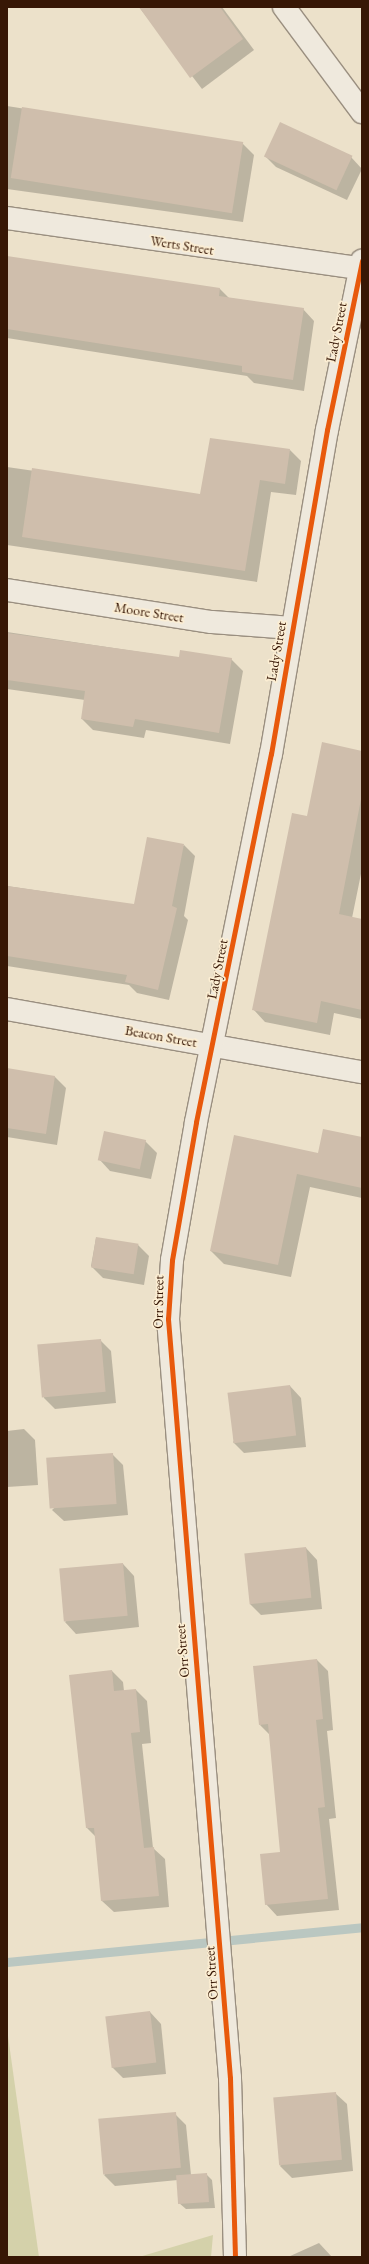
<!DOCTYPE html>
<html>
<head>
<meta charset="utf-8">
<style>
  body { margin:0 }
  #map { position:relative; width:369px; height:2264px; overflow:hidden; background:#ece1ca; font-family:"EB Garamond",serif }
  div>[style] { position:absolute }
  [style*='--x'] { left:calc(var(--x)*1px); top:calc(var(--y)*1px); width:calc(var(--w)*1px); rotate:calc(var(--a)*1deg) }
  .green>* { inset:0; background:#d4d1aa }
  .shadow>* { inset:0; background:#0003 }
  .stream>* { height:9px; margin:-4.5px; padding:0 4.5px; transform-origin:4.5px; border-radius:4.5px; background:#bac7c1 }
  .building>* { inset:0; background:#cfbeac; transform-origin:0 0 }
  .roads { filter:drop-shadow(1px 0 #9a8f80) drop-shadow(-1px 0 #9a8f80) drop-shadow(0 1px #9a8f80) drop-shadow(0 -1px #9a8f80) }
  .street>* { height:22px; margin:-11px; padding:0 11px; transform-origin:11px; border-radius:11px; background:#efe9dd }
  .cycleway>* { height:5px; margin:-2.5px; padding:0 2.5px; transform-origin:2.5px; border-radius:2.5px; background:#e8590c }
  span { translate:-50% -50%; white-space:nowrap; text-align:center; line-height:1.15; -webkit-text-stroke:3.5px #fceed3; paint-order:stroke }
  .street-label { font-size:14px; color:#371705 }
  .frame { position:absolute; inset:0; border:8px solid #371705; pointer-events:none }
</style>
</head>
<body>
<div id="map">
  <div class="green">
    <i style="clip-path:polygon(7px 2029px,39px 2257px,7px 2257px)"></i>
    <i style="clip-path:polygon(213px 2235px,211px 2257px,139px 2257px)"></i>
  </div>
  <div class="shadow">
    <i style="clip-path:polygon(139px 7px,222px 7px,254px 50px,202px 89px)"></i>
    <i style="clip-path:polygon(7px 106px,242px 143px,254px 155px,243px 222px,7px 189px)"></i>
    <i style="clip-path:polygon(265px 156px,351px 157px,362px 169px,347px 200px,276px 167px)"></i>
    <i style="clip-path:polygon(7px 257px,220px 289px,229px 298px,303px 309px,314px 321px,304px 391px,254px 383px,247px 376px,7px 338px)"></i>
    <i style="clip-path:polygon(290px 450px,301px 461px,296px 495px,271px 492px,257px 582px,7px 545px,7px 467px,201px 495px)"></i>
    <i style="clip-path:polygon(7px 632px,180px 658px,231px 659px,243px 671px,230px 744px,146px 730px,144px 738px,93px 730px,82px 719px,85px 700px,7px 689px)"></i>
    <i style="clip-path:polygon(362px 752px,362px 869px,352px 918px,362px 920px,362px 1019px,334px 1013px,330px 1035px,265px 1022px,253px 1009px,308px 817px)"></i>
    <i style="clip-path:polygon(184px 845px,195px 856px,184px 916px,188px 920px,169px 1000px,137px 993px,129px 985px,7px 966px,7px 886px,135px 905px)"></i>
    <i style="clip-path:polygon(7px 1069px,55px 1077px,66px 1088px,57px 1145px,7px 1137px)"></i>
    <i style="clip-path:polygon(362px 1138px,362px 1198px,310px 1187px,291px 1277px,224px 1264px,211px 1251px,318px 1154px)"></i>
    <i style="clip-path:polygon(145px 1141px,157px 1153px,151px 1179px,110px 1171px,99px 1159px)"></i>
    <i style="clip-path:polygon(96px 1238px,138px 1245px,149px 1256px,144px 1285px,103px 1278px,91px 1266px)"></i>
    <i style="clip-path:polygon(100px 1340px,111px 1351px,116px 1403px,55px 1409px,44px 1398px,38px 1346px)"></i>
    <i style="clip-path:polygon(290px 1386px,301px 1398px,306px 1447px,244px 1453px,233px 1442px)"></i>
    <i style="clip-path:polygon(24px 1429px,35px 1440px,38px 1485px,7px 1487px,7px 1431px)"></i>
    <i style="clip-path:polygon(112px 1454px,123px 1465px,128px 1515px,64px 1521px,52px 1510px)"></i>
    <i style="clip-path:polygon(306px 1548px,317px 1560px,322px 1609px,261px 1615px,250px 1604px)"></i>
    <i style="clip-path:polygon(123px 1564px,134px 1576px,139px 1627px,76px 1634px,65px 1622px)"></i>
    <i style="clip-path:polygon(317px 1660px,328px 1671px,333px 1730px,327px 1731px,336px 1818px,329px 1819px,339px 1910px,277px 1916px,266px 1904px,281px 1853px,270px 1735px,260px 1725px)"></i>
    <i style="clip-path:polygon(112px 1671px,123px 1682px,124px 1691px,136px 1690px,147px 1701px,151px 1743px,142px 1744px,153px 1848px,165px 1859px,169px 1907px,114px 1912px,102px 1901px,96px 1837px,87px 1828px)"></i>
    <i style="clip-path:polygon(150px 2012px,161px 2024px,166px 2074px,123px 2078px,112px 2067px)"></i>
    <i style="clip-path:polygon(335px 2093px,347px 2104px,353px 2171px,292px 2178px,280px 2166px)"></i>
    <i style="clip-path:polygon(175px 2114px,186px 2125px,191px 2175px,206px 2174px,212px 2180px,215px 2208px,186px 2209px,179px 2203px,178px 2180px,115px 2186px,104px 2175px)"></i>
    <i style="clip-path:polygon(319px 2243px,332px 2257px,288px 2257px)"></i>
  </div>
  <div class="stream">
    <i style="--x:7;--y:1962;--w:357;--a:-5.6"></i>
  </div>
  <div class="building">
    <i style="clip-path:polygon(139px 7px,220px 7px,243px 39px,190px 78px)"></i>
    <i style="left:22px;top:107px;width:224px;height:72px;rotate:9deg"></i>
    <i style="left:280px;top:122px;width:80px;height:38px;rotate:25deg"></i>
    <i style="clip-path:polygon(7px 256px,220px 288px,219px 296px,304px 308px,293px 380px,242px 372px,242px 366px,7px 329px)"></i>
    <i style="clip-path:polygon(210px 438px,290px 449px,285px 484px,260px 480px,245px 571px,22px 537px,32px 468px,200px 494px)"></i>
    <i style="clip-path:polygon(7px 633px,179px 657px,180px 650px,232px 658px,219px 733px,135px 719px,133px 727px,81px 719px,85px 691px,7px 680px)"></i>
    <i style="clip-path:polygon(322px 742px,362px 751px,362px 794px,339px 914px,362px 919px,362px 1010px,321px 1001px,317px 1023px,252px 1010px,292px 813px,307px 816px)"></i>
    <i style="clip-path:polygon(147px 837px,184px 844px,172px 906px,177px 908px,158px 990px,125px 982px,127px 975px,7px 956px,7px 886px,134px 904px)"></i>
    <i style="clip-path:polygon(7px 1068px,55px 1076px,46px 1134px,7px 1128px)"></i>
    <i style="clip-path:polygon(323px 1129px,362px 1137px,362px 1188px,297px 1174px,278px 1265px,210px 1251px,234px 1135px,318px 1153px)"></i>
    <i style="left:104px;top:1131px;width:43px;height:30px;rotate:12deg"></i>
    <i style="left:96px;top:1237px;width:43px;height:31px;rotate:9deg"></i>
    <i style="left:101px;top:1339px;width:53px;height:64px;rotate:85deg"></i>
    <i style="left:290px;top:1385px;width:51px;height:63px;rotate:83deg"></i>
    <i style="left:113px;top:1453px;width:51px;height:67px;rotate:86deg"></i>
    <i style="left:306px;top:1547px;width:51px;height:62px;rotate:84deg"></i>
    <i style="left:123px;top:1563px;width:53px;height:64px;rotate:85deg"></i>
    <i style="clip-path:polygon(317px 1659px,323px 1719px,316px 1720px,325px 1807px,318px 1808px,328px 1899px,265px 1905px,260px 1854px,280px 1852px,268px 1724px,259px 1725px,253px 1666px)"></i>
    <i style="clip-path:polygon(112px 1670px,114px 1691px,136px 1689px,140px 1732px,131px 1733px,144px 1848px,154px 1847px,159px 1896px,101px 1901px,94px 1828px,86px 1828px,69px 1675px)"></i>
    <i style="left:150px;top:2011px;width:52px;height:45px;rotate:83deg"></i>
    <i style="left:336px;top:2092px;width:68px;height:63px;rotate:85deg"></i>
    <i style="left:176px;top:2112px;width:56px;height:78px;rotate:85deg"></i>
    <i style="left:207px;top:2173px;width:29px;height:31px;rotate:86deg"></i>
  </div>
  <div class="roads">
    <div class="street">
      <i style="--x:284;--y:7;--w:131;--a:53.4"></i>
      <i style="--x:7;--y:218;--w:355;--a:8.1"></i>
      <i style="--x:7;--y:590;--w:207;--a:8.9"></i>
      <i style="--x:212;--y:622;--w:80;--a:4.3"></i>
      <i style="--x:7;--y:1009;--w:361;--a:10.1"></i>
      <i style="--x:235;--y:2257;--w:179;--a:-91.6"></i>
      <i style="--x:230;--y:2078;--w:762;--a:-94.67"></i>
      <i style="--x:168;--y:1319;--w:59;--a:-86.1"></i>
      <i style="--x:172;--y:1260;--w:140;--a:-80.1"></i>
      <i style="--x:196;--y:1122;--w:376;--a:-78.5"></i>
      <i style="--x:271;--y:754;--w:329;--a:-80.2"></i>
      <i style="--x:327;--y:430;--w:173;--a:-78.3"></i>
    </div>
  </div>
  <div class="cycleway">
    <i style="--x:235;--y:2257;--w:179;--a:-91.6"></i>
    <i style="--x:230;--y:2078;--w:762;--a:-94.67"></i>
    <i style="--x:168;--y:1319;--w:59;--a:-86.1"></i>
    <i style="--x:172;--y:1260;--w:140;--a:-80.1"></i>
    <i style="--x:196;--y:1122;--w:376;--a:-78.5"></i>
    <i style="--x:271;--y:754;--w:329;--a:-80.2"></i>
    <i style="--x:327;--y:430;--w:173;--a:-78.3"></i>
  </div>
  <div class="street-label">
    <span style="left:182px;top:245px;rotate:9deg">Werts Street</span>
    <span style="left:336px;top:332px;rotate:-79deg">Lady Street</span>
    <span style="left:149px;top:612px;rotate:9deg">Moore Street</span>
    <span style="left:276px;top:651px;rotate:-80deg">Lady Street</span>
    <span style="left:217px;top:969px;rotate:-79deg">Lady Street</span>
    <span style="left:161px;top:1036px;rotate:10deg">Beacon Street</span>
    <span style="left:158px;top:1302px;rotate:-89deg">Orr Street</span>
    <span style="left:182px;top:1651px;rotate:-95deg">Orr Street</span>
    <span style="left:211px;top:1973px;rotate:-94deg">Orr Street</span>
  </div>
  <div class="frame"></div>
</div>
</body>
</html>
